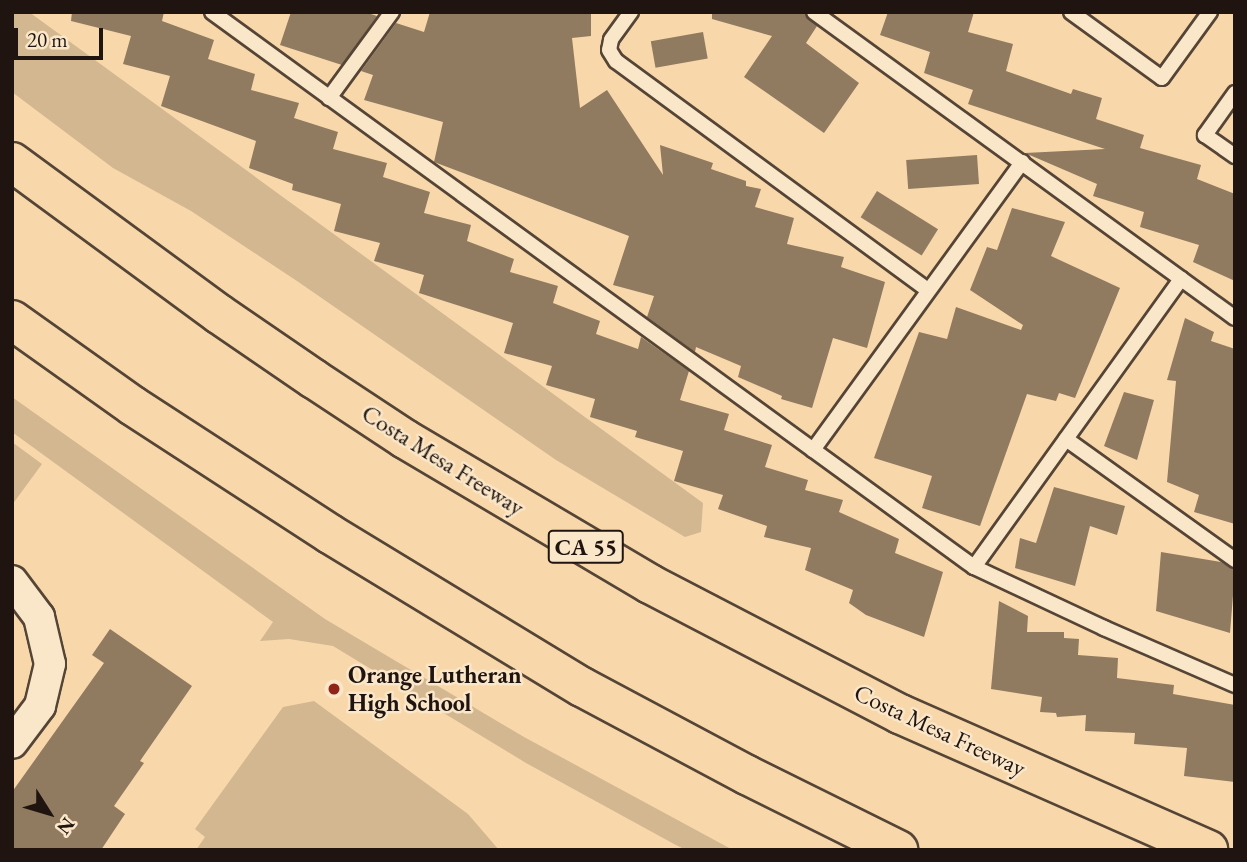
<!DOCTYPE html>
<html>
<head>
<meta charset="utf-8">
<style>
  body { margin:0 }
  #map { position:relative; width:1247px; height:862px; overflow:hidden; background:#f8d8ab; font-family:"EB Garamond",serif }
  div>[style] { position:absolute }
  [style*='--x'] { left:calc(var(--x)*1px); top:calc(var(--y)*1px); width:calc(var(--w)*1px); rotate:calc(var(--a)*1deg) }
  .green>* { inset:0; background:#d3b790 }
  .building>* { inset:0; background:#907a60; transform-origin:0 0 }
  .roads { filter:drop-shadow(2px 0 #554536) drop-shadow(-2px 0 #554536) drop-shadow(0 2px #554536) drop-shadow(0 -2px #554536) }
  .service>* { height:14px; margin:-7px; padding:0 7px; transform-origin:7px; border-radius:7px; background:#fae6c8 }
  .minor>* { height:30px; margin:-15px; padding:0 15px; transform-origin:15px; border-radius:15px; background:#fae6c8 }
  .motorway>* { height:38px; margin:-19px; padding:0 19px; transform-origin:19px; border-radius:19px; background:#f8d8ab }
  .dots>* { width:19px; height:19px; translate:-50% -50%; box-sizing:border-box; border:4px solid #fae6c8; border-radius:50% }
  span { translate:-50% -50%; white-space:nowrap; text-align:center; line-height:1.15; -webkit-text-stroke:5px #fae6c8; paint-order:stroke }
  .shield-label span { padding:2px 5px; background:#fae6c8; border:2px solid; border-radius:5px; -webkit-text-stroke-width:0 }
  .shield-label { font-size:23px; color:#1f140f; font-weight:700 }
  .street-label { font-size:24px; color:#1f140f }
  .poi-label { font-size:24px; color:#1f140f; font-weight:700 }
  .left { translate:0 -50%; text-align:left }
  .frame { position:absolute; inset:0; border:14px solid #1f140f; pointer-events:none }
  .north { position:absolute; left:14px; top:778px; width:70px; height:70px; -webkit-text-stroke:5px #fae6c8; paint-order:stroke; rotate:127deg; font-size:19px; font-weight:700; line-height:28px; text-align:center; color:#1f140f }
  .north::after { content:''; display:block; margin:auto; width:24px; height:32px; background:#1f140f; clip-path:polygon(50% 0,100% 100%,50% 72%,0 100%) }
  .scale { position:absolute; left:14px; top:28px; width:89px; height:32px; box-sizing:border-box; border:4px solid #1f140f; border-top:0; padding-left:9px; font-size:21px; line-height:24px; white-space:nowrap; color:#1f140f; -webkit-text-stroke:5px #fae6c8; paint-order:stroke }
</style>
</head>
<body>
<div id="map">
  <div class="green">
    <i style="clip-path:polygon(12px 12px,29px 12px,703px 503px,701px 532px,685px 537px,556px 460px,297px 281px,191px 211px,113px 168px,12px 92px)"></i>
    <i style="clip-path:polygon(12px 397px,325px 619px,524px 737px,733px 850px,686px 850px,674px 844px,526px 763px,333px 646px,289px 639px,260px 641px,273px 622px,12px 432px)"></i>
    <i style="clip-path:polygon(12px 442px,42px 464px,12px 505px)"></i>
    <i style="clip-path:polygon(314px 701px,468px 814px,499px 850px,196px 850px,205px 837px,195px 829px,283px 707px)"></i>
  </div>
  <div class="building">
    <i style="clip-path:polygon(72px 12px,164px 12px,162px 21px,214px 40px,208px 59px,255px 74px,251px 90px,299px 103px,294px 118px,338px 132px,333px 149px,387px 163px,383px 177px,430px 192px,424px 213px,471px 225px,467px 241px,514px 259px,510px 272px,558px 286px,553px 303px,600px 321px,596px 334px,638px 349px,641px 337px,689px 371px,680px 400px,729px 414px,724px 430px,772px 445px,765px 467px,808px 480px,805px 490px,843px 500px,839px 512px,899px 539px,895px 553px,943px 572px,924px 637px,866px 615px,849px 603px,853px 590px,805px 570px,811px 548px,764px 537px,767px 526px,718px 509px,723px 495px,674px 481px,683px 451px,635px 437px,637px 431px,590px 417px,595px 399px,546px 385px,552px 366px,504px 353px,513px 323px,419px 293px,424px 275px,374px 261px,380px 243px,334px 231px,341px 204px,292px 190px,293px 184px,249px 168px,256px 141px,161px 106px,170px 76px,123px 64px,131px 36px,71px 21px)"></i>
    <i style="clip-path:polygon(291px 12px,365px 12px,377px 16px,342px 65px,280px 45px)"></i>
    <i style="clip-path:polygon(430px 12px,591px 12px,591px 36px,572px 38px,580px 108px,607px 90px,663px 175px,660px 145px,713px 163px,711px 169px,746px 181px,746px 186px,761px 189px,755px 207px,794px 218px,787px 244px,844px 257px,841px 267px,885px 282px,867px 348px,833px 338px,812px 408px,781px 399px,782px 396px,738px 377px,741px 366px,696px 347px,695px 352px,647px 317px,654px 296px,613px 285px,629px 236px,434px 162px,443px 122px,364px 100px,373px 75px,361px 71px,396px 23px,424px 32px)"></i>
    <i style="clip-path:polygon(712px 12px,805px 12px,817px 26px,806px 43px,859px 83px,824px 133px,744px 77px,772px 36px,712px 19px)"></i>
    <i style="clip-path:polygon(888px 12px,974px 12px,968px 32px,1013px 44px,1006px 71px,1071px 94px,1073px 89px,1102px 98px,1096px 119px,1144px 135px,1140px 148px,1201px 165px,1197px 179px,1235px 194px,1235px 281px,1193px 262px,1199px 245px,1140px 227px,1144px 212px,1093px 196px,1097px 184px,1025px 153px,1105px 149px,968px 104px,973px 90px,924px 73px,930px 52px,880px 35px)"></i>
    <i style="left:703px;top:32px;width:27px;height:53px;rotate:80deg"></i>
    <i style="left:977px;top:155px;width:29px;height:71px;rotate:86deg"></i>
    <i style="left:877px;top:191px;width:72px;height:31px;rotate:32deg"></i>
    <i style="clip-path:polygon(1012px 208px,1065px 222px,1051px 256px,1120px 288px,1075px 398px,1059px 393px,1056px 401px,1027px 394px,980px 526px,922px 508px,932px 476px,874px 458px,919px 332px,947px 339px,956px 307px,1021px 330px,1023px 325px,970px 290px,987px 247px,997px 250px)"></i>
    <i style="clip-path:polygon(1185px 318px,1214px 332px,1211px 341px,1235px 349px,1235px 524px,1194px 512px,1199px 495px,1167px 482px,1176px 381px,1167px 380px)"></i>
    <i style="clip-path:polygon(1124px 392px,1154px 400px,1137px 460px,1104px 446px)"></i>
    <i style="clip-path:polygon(1054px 487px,1125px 506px,1117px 535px,1090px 526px,1075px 586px,1015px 568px,1020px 538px,1036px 543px)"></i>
    <i style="clip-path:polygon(1161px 552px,1221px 562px,1235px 570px,1230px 633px,1156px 611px)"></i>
    <i style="clip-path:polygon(999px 601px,1028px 616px,1027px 632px,1064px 632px,1064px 638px,1079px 639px,1078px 655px,1118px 658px,1117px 678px,1174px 685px,1173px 694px,1235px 705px,1235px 782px,1184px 776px,1187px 748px,1134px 744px,1135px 733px,1085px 731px,1086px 715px,1057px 717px,1056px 713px,1040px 712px,1042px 697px,991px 689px)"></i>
    <i style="clip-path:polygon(110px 629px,192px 686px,140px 761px,144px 763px,114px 806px,125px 814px,101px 850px,12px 850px,12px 792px,104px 663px,92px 655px)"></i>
  </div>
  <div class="roads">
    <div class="service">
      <i style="--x:212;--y:12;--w:943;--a:36.07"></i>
      <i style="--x:974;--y:567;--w:144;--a:25.1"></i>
      <i style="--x:1104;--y:628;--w:143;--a:23.5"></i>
      <i style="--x:631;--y:12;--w:34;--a:126"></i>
      <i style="--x:611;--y:40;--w:10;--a:101"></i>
      <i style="--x:609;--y:50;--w:13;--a:58"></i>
      <i style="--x:616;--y:61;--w:387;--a:36.3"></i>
      <i style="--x:814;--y:12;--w:520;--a:36.01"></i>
      <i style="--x:1071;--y:12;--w:112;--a:36"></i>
      <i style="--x:1162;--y:78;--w:82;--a:-54"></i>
      <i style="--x:1235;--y:93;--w:52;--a:125.5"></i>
      <i style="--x:1205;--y:135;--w:37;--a:35"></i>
      <i style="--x:329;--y:98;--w:107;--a:-53.8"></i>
      <i style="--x:1066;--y:439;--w:208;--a:35.6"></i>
      <i style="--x:813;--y:450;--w:356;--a:-54"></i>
      <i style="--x:974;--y:567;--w:355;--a:-54.3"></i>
    </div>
    <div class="minor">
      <i style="--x:12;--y:581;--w:45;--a:53.1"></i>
      <i style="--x:39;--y:617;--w:48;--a:76.8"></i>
      <i style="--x:50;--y:664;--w:43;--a:103.4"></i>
      <i style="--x:40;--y:706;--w:46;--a:127.1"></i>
    </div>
    <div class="motorway">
      <i style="--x:12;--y:162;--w:257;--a:36.3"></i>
      <i style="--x:219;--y:314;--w:115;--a:34.4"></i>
      <i style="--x:314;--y:379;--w:109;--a:33.4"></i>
      <i style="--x:405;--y:439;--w:285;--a:30.6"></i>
      <i style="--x:650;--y:584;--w:282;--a:27.5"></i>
      <i style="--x:900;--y:714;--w:337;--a:23.8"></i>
      <i style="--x:12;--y:320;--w:148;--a:35.4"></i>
      <i style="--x:133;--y:406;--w:235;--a:33"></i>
      <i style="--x:330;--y:534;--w:295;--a:31.3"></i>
      <i style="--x:582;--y:687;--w:187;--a:28.1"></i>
      <i style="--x:747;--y:775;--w:169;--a:26.4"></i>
    </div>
  </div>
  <div class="dots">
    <i style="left:334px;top:689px;background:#8f2418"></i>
  </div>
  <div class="shield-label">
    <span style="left:586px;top:547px">CA 55</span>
  </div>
  <div class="street-label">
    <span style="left:443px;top:460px;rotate:32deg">Costa Mesa Freeway</span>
    <span style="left:940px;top:730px;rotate:25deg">Costa Mesa Freeway</span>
  </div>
  <div class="poi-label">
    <span class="left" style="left:348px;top:689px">Orange Lutheran<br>High School</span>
  </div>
  <div class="frame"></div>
  <div class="north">N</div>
  <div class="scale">20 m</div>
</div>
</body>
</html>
